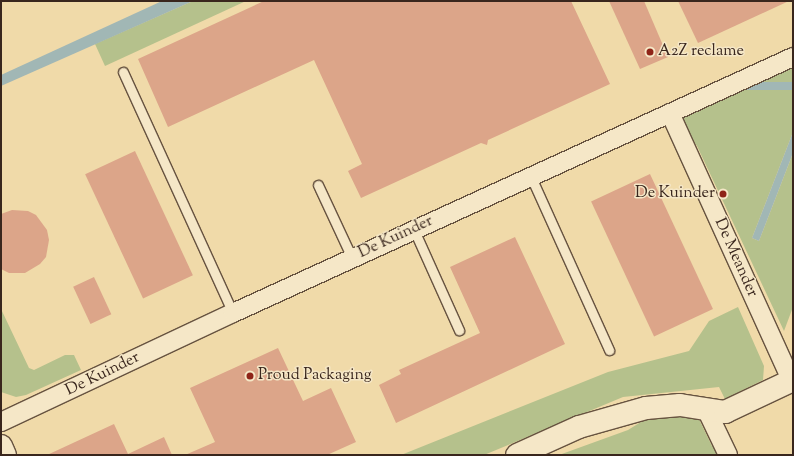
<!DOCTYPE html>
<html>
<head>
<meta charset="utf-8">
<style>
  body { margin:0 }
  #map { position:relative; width:794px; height:456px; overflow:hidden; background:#f0daa9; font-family:"Sorts Mill Goudy",serif }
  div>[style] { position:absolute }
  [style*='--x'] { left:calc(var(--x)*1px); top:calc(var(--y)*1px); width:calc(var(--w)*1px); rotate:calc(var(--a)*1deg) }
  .green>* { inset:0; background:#b5c18c }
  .water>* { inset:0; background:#a1b7b5; transform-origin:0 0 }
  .building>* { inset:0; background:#dca589; transform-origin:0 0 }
  .roads { filter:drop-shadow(1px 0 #675340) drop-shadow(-1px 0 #675340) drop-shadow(0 1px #675340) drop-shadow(0 -1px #675340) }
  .service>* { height:9px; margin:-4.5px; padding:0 4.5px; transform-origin:4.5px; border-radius:4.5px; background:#f5e7c7 }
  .minor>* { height:18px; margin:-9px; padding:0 9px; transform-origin:9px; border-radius:9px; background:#f5e7c7 }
  .tertiary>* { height:22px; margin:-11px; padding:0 11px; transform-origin:11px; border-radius:11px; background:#f5e7c7 }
  .secondary>* { height:22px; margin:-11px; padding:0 11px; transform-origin:11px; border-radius:11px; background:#f5e7c7 }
  .dots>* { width:11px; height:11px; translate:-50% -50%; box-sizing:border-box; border:2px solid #f5e7c7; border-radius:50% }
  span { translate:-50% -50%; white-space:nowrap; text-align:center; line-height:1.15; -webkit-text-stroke:3px #f5e7c7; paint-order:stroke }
  .poi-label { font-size:16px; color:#39261d }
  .left { translate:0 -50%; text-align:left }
  .right { translate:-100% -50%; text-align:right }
  .street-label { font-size:16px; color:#39261d }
  .frame { position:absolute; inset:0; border:2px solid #39261d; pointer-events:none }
</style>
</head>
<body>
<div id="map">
  <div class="green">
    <i style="clip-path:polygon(193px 1px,246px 1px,105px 66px,95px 44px)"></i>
    <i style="clip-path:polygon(793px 66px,793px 132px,752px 238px,759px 241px,793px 153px,793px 307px,784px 331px,697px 146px,670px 113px)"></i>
    <i style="clip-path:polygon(738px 307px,764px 366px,763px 380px,725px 399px,719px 387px,623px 397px,484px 455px,401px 455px,608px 372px,689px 351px,709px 321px)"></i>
    <i style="clip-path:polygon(1px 309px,29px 368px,34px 370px,65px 355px,74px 355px,81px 370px,26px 395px,16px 397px,1px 392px)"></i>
    <i style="clip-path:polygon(697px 415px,712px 446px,716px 445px,721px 455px,559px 455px,628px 430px,649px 417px)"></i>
  </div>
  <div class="water">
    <i style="clip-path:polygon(162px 1px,193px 1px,1px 86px,1px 75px)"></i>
    <i style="left:793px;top:82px;width:8px;height:79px;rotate:90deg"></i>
    <i style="clip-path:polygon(793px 132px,793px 153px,759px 241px,752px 238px)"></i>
  </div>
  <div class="building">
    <i style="clip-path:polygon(264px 1px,571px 1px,610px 84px,488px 140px,487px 145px,481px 143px,361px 198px,348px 171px,362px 164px,314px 60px,168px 127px,138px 59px)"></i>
    <i style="clip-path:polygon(609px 1px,644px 1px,668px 57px,640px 69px)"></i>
    <i style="clip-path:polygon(678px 1px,789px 1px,698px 43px)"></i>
    <i style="left:135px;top:151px;width:137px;height:55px;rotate:65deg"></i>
    <i style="left:650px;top:174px;width:149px;height:65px;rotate:65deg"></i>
    <i style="clip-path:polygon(12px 210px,28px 211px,36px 215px,47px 230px,49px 240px,46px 257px,40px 264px,25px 273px,9px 273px,1px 269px,1px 214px)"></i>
    <i style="clip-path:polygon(515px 237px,565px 344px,396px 423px,379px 385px,401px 374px,399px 370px,480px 333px,450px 267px)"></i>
    <i style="left:94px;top:277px;width:41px;height:23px;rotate:65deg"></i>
    <i style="clip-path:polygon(278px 348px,303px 401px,331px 388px,356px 442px,327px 455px,185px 455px,215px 442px,190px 388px)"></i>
    <i style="clip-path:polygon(114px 424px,128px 454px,164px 437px,172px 455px,47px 455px)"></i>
  </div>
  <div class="roads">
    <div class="service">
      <i style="--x:123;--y:72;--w:265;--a:65.5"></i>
      <i style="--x:531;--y:177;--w:190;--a:65.7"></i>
      <i style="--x:318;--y:185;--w:81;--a:65"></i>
      <i style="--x:414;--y:230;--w:110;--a:65.8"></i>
    </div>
    <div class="minor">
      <i style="--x:670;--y:113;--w:293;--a:65.6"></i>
      <i style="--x:706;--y:409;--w:51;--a:64.4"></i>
      <i style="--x:1;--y:422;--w:256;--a:-25.2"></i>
      <i style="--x:233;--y:313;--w:616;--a:-24.57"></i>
    </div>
    <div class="tertiary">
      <i style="--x:517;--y:455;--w:68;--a:-24.3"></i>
      <i style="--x:579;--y:427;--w:70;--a:-15.8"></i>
      <i style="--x:646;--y:408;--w:34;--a:-5"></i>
      <i style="--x:680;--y:405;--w:46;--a:8.8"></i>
      <i style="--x:725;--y:412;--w:75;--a:-25.2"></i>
    </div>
    <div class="secondary">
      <i style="--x:1;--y:446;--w:10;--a:66"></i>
    </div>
  </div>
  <div class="dots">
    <i style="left:650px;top:52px;background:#8f2418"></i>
    <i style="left:723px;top:194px;background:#8f2418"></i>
    <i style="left:250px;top:376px;background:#8f2418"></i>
  </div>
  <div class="poi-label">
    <span class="left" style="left:658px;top:52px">A2Z reclame</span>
    <span class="right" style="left:715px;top:194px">De Kuinder</span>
    <span class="left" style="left:258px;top:376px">Proud Packaging</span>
  </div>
  <div class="street-label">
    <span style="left:396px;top:238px;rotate:-25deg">De Kuinder</span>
    <span style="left:735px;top:258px;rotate:66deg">De Meander</span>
    <span style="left:103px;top:375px;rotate:-26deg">De Kuinder</span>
  </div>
  <div class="frame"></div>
</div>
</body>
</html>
